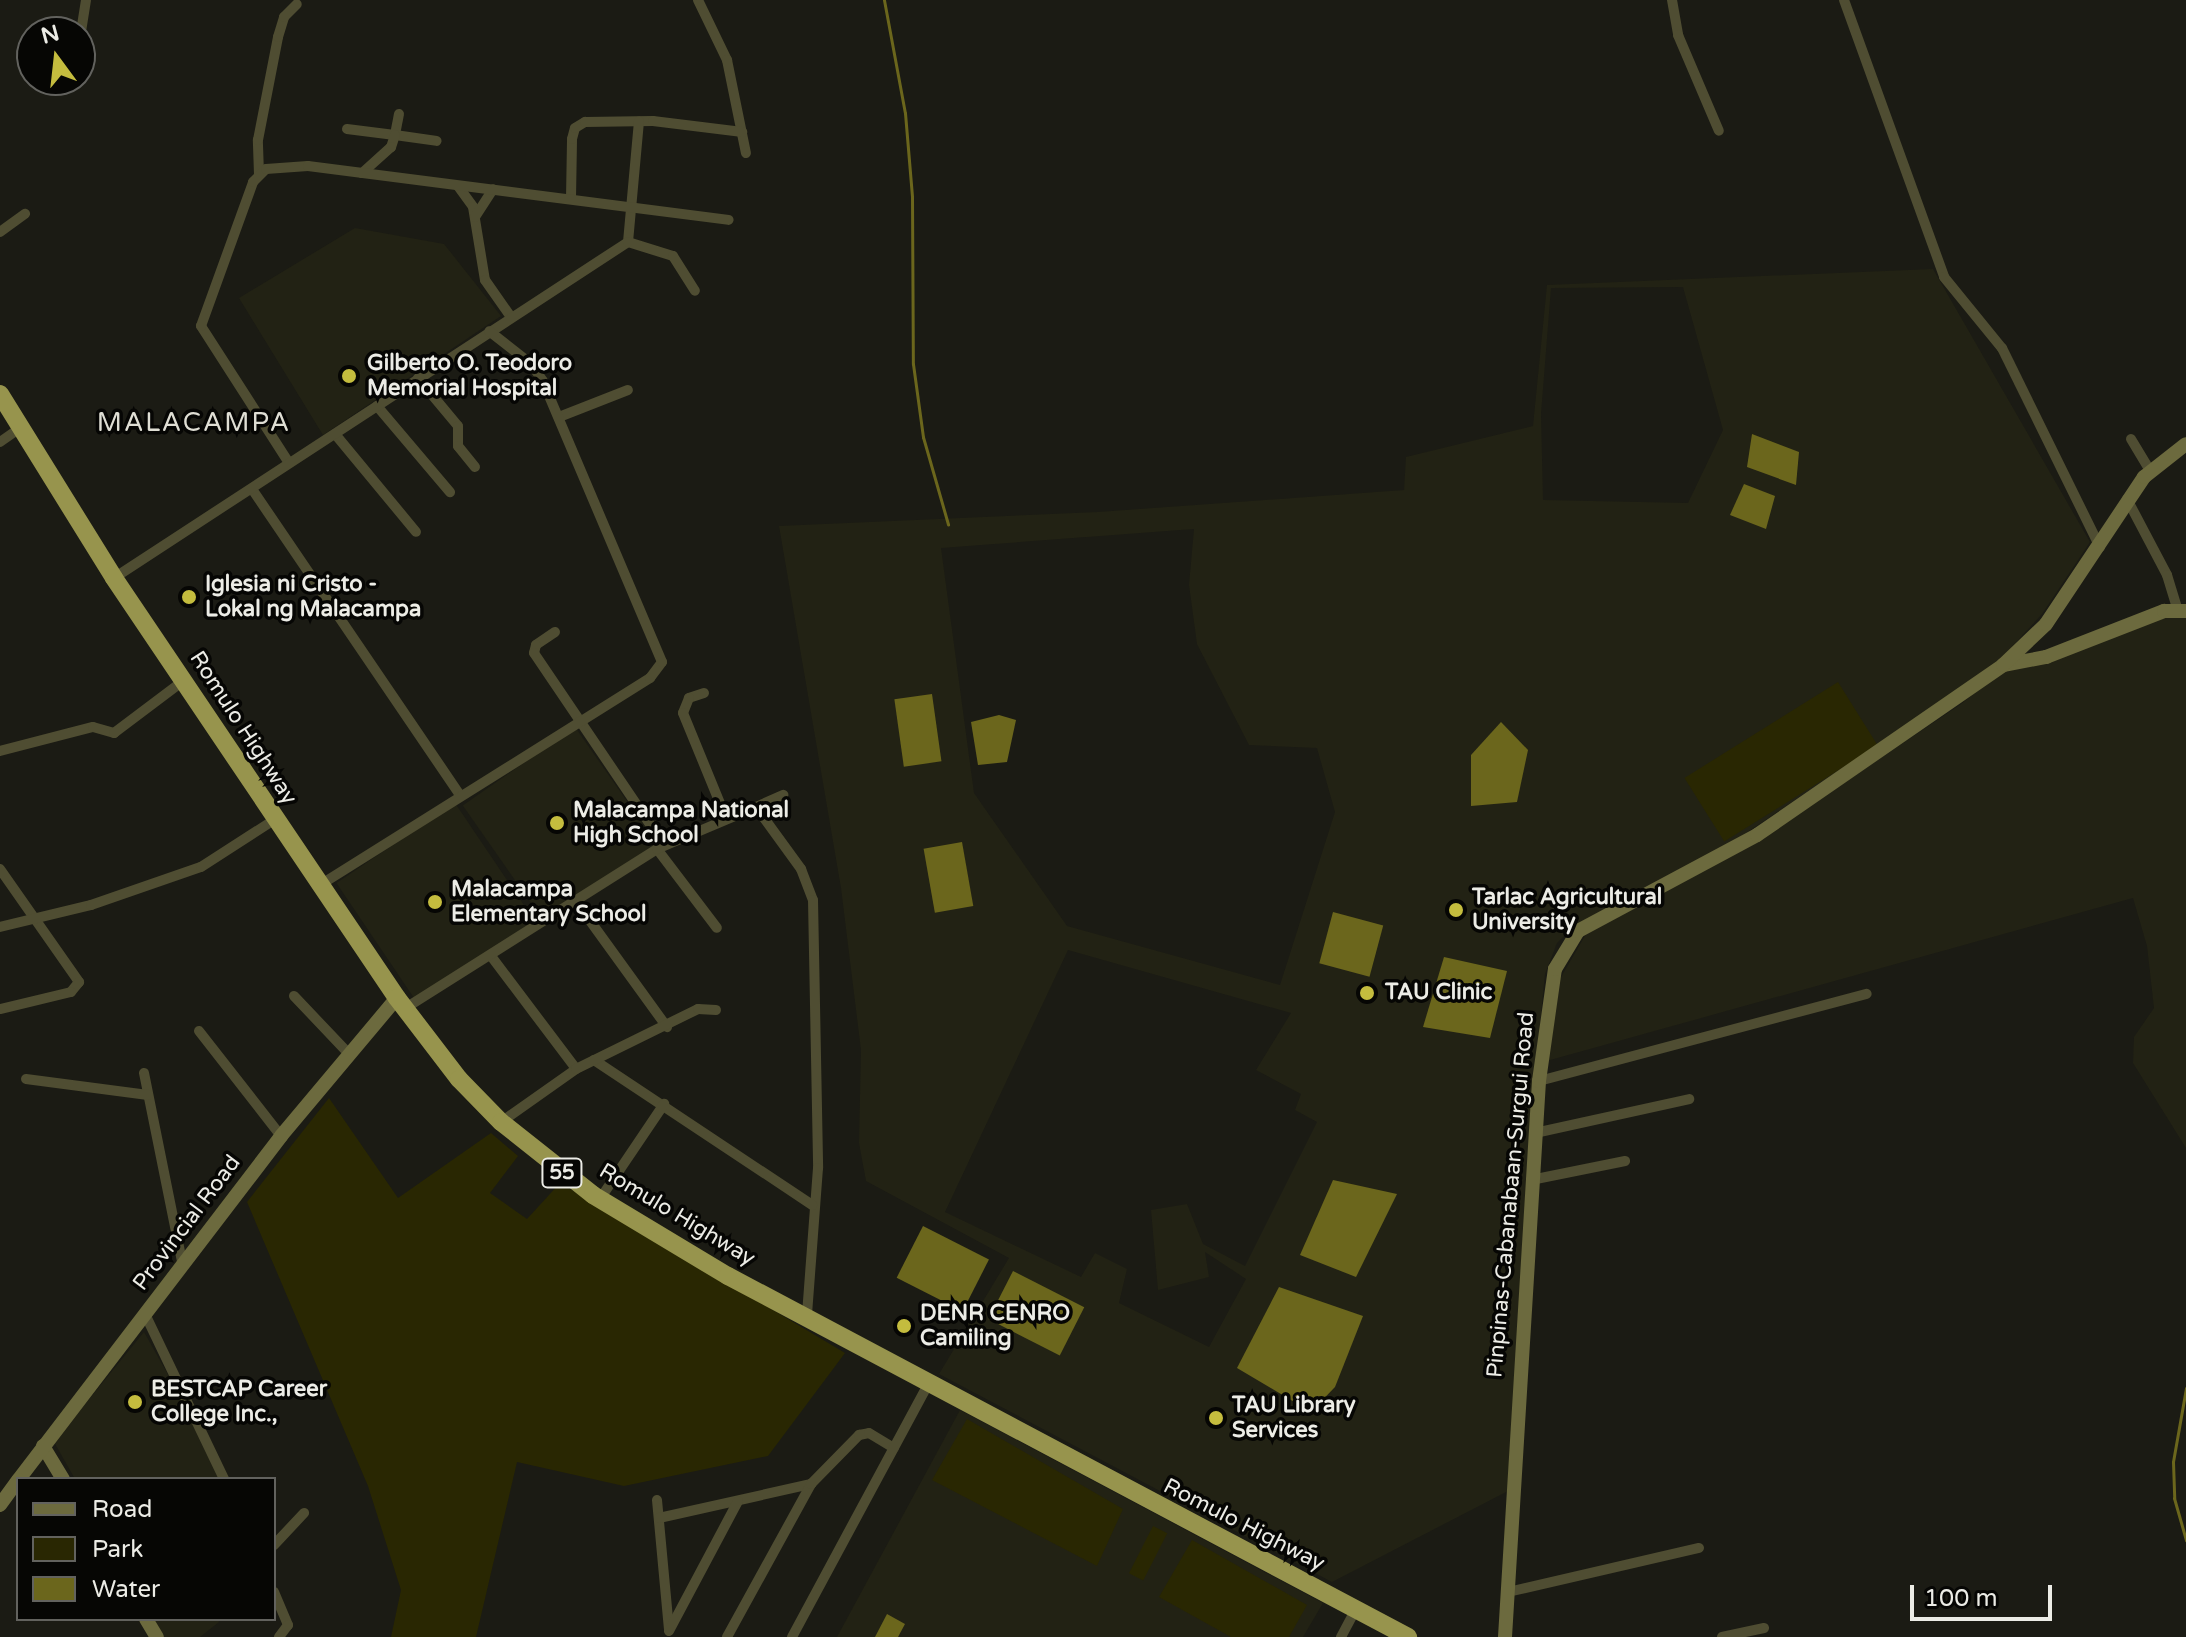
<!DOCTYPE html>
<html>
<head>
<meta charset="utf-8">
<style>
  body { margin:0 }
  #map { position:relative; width:2186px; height:1637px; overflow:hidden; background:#1b1b14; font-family:"Varela Round",sans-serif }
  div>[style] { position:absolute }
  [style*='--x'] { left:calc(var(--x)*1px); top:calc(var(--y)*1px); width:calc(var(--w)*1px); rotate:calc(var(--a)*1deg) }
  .built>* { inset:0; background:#222214; transform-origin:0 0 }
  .green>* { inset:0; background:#292702; transform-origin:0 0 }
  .water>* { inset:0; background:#6b661c; transform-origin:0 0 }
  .stream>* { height:3px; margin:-1.5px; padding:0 1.5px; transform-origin:1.5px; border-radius:1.5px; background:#6b661c }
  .street>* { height:10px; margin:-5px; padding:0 5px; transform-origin:5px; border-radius:5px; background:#4f4d32 }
  .secondary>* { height:14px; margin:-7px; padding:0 7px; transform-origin:7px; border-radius:7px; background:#6c6a3e }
  .highway>* { height:18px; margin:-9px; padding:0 9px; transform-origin:9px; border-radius:9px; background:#97944d }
  .dots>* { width:22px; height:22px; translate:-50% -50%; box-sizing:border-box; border:4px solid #060604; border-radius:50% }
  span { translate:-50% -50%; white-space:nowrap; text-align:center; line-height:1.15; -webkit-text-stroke:7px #060604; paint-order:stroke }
  .shield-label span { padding:2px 6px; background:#060604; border:2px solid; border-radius:6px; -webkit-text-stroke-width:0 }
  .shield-label { font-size:20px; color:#ecece6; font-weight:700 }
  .poi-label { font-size:22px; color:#ecece6; font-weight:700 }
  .left { translate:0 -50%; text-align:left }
  .street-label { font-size:22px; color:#ecece6 }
  .quarter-label { font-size:26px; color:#dfded4; letter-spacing:2px }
  .legend { position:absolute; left:16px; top:1477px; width:260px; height:144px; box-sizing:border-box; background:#060604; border:2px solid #62625e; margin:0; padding:10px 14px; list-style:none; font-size:24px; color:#ecece6 }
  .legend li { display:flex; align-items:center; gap:16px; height:40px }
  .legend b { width:40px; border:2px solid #62625e }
  .north { position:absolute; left:16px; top:16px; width:80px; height:80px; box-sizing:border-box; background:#060604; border:2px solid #62625e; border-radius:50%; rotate:345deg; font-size:22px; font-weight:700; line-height:32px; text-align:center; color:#ecece6 }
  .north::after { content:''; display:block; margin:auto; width:28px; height:36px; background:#c4bc3e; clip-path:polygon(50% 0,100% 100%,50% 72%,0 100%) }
  .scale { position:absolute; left:1910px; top:1585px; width:142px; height:36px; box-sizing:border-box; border:4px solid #ecece6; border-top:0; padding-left:10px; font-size:24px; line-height:28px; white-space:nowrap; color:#ecece6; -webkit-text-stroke:6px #060604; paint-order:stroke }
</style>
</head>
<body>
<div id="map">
  <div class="built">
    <i style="clip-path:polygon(355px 228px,444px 244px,501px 316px,323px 435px,239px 298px)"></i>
    <i style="clip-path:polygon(evenodd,1933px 269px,2090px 542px,2042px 614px,1997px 663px,1721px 850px,1569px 931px,1557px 943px,1545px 974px,1536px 1064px,1508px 1491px,1332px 1582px,939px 1374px,1009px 1258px,866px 1181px,859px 1143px,861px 1050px,841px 888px,779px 526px,1098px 512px,1404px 490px,1406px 457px,1533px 426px,1547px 285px,1933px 269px,1683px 287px,1723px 430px,1688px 503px,1543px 500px,1541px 414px,1551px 288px,1683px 287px,1933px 269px,1194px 529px,1189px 585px,1197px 644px,1249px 745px,1317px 748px,1335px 812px,1280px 985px,1067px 926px,974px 793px,941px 548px,1194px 529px,1933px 269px,1068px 950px,1291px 1013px,1256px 1070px,1301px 1094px,1295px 1110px,1317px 1122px,1245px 1266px,1203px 1244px,1187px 1204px,1151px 1210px,1158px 1290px,1209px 1277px,1205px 1252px,1246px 1279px,1209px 1347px,1119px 1303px,1127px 1269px,1095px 1253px,1081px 1277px,945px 1212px,1068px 950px)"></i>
    <i style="clip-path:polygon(2186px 616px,2186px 1148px,2133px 1063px,2134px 1037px,2154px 1008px,2147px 946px,2133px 898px,1543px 1062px,1557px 984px,1586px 934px,1762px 838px,1961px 704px,2005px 668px,2146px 620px)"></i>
    <i style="left:575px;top:727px;width:145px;height:137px;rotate:55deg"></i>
    <i style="left:455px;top:803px;width:145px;height:143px;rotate:56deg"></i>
    <i style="clip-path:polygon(144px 1332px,198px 1428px,221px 1479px,75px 1479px,54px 1442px)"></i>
    <i style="clip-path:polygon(960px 1410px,1323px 1603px,1303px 1637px,837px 1637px)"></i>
    <i style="clip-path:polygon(152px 1619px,218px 1619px,219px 1622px,200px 1637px,162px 1637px)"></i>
  </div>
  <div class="green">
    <i style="left:1838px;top:682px;width:75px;height:181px;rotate:58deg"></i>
    <i style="clip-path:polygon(329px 1098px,398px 1198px,491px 1133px,518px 1156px,490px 1193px,527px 1219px,560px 1183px,845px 1353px,768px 1456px,624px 1486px,517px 1462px,476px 1637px,391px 1637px,401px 1590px,368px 1486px,247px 1202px)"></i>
    <i style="clip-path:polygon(967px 1419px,1123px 1509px,1097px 1566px,932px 1480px)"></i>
    <i style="left:1153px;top:1526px;width:16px;height:53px;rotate:27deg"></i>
    <i style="clip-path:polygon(1192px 1540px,1307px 1605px,1289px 1637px,1231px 1637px,1159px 1597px)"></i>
  </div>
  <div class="water">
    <i style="clip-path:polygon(1752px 434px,1799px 452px,1796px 485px,1747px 467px)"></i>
    <i style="clip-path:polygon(1744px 484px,1775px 496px,1766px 529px,1730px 515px)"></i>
    <i style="left:932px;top:694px;width:68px;height:38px;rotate:82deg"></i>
    <i style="clip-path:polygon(999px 715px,1016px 720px,1007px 762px,978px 765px,971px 722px)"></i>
    <i style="clip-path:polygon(1501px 722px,1528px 750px,1517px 802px,1471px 806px,1471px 755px)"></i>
    <i style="left:962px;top:842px;width:65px;height:39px;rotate:80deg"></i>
    <i style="left:1333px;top:912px;width:52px;height:53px;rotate:15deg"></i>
    <i style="clip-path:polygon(1444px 957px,1507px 971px,1490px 1038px,1423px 1027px)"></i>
    <i style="clip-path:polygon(1333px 1180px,1397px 1194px,1356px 1277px,1300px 1255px)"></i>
    <i style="left:923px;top:1226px;width:74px;height:58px;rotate:27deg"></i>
    <i style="left:1013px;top:1271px;width:80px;height:54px;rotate:27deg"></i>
    <i style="clip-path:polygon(1279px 1287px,1363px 1316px,1335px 1387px,1311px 1412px,1237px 1368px)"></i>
    <i style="clip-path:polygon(887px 1614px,905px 1624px,898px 1637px,875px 1637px)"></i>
  </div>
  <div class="stream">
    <i style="--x:884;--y:0;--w:115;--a:79.5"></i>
    <i style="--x:905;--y:113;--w:84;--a:85.2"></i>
    <i style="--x:912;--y:197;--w:167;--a:89.7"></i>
    <i style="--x:913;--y:364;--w:74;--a:82.2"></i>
    <i style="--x:923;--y:437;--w:91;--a:74"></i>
    <i style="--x:2186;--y:1388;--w:75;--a:100"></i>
    <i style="--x:2173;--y:1462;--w:36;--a:88"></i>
    <i style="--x:2174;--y:1498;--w:44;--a:74.1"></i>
  </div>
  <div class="street">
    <i style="--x:698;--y:0;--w:67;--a:64.2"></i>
    <i style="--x:727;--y:60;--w:95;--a:78.5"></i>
    <i style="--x:1672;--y:0;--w:36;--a:80"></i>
    <i style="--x:1678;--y:35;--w:104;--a:66.9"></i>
    <i style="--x:1844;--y:0;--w:294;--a:70.1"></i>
    <i style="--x:1944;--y:277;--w:92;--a:50.8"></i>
    <i style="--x:2002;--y:348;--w:222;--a:63.8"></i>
    <i style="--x:80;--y:38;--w:38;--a:-81"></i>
    <i style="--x:399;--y:114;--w:21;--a:101"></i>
    <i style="--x:395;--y:135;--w:42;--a:8.1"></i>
    <i style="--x:347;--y:129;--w:48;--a:7.1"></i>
    <i style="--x:395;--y:135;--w:13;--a:108"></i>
    <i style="--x:391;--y:147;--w:39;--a:138"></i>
    <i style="--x:259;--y:174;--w:34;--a:-92"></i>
    <i style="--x:258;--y:140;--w:105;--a:-79"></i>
    <i style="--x:278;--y:37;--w:21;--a:-73"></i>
    <i style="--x:284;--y:17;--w:18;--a:-45"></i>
    <i style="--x:458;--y:186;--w:26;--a:54"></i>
    <i style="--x:473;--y:207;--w:74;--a:80.7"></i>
    <i style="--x:485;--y:280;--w:45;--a:54.9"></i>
    <i style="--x:571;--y:198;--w:59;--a:-89"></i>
    <i style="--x:572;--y:139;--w:11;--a:-75"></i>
    <i style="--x:575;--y:128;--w:12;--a:-31"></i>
    <i style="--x:585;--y:122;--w:68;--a:-0.8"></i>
    <i style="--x:653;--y:121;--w:90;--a:7"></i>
    <i style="--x:475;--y:217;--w:33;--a:-57"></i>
    <i style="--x:0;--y:232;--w:31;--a:-36"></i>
    <i style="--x:628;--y:242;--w:121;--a:-84.8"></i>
    <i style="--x:418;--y:378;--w:62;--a:50.2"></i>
    <i style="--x:458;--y:426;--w:20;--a:90"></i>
    <i style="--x:458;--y:446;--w:27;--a:51"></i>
    <i style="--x:377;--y:406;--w:113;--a:49.7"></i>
    <i style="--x:559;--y:417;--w:74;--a:-21.4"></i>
    <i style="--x:335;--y:434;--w:127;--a:50.4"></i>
    <i style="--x:2131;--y:439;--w:39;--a:59"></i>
    <i style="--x:0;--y:442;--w:24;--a:-35"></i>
    <i style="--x:289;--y:463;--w:163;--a:-122.7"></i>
    <i style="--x:201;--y:326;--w:153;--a:-70.1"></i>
    <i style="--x:253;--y:182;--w:18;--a:-45"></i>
    <i style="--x:266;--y:169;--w:42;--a:-4.1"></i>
    <i style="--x:308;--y:166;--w:424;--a:7.3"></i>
    <i style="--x:252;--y:489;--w:369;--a:55.8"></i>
    <i style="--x:2127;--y:499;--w:86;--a:62.2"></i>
    <i style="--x:2167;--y:575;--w:34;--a:73"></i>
    <i style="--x:114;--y:578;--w:614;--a:-33.17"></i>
    <i style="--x:628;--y:242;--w:47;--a:17.3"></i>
    <i style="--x:673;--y:256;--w:41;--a:57.8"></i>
    <i style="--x:555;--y:632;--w:23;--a:146"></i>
    <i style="--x:536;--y:645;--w:8;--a:104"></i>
    <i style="--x:534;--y:653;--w:232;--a:55.9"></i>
    <i style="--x:704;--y:693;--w:16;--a:162"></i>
    <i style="--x:689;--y:698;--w:16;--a:112"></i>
    <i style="--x:683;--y:713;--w:113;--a:67.7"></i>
    <i style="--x:0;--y:751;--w:96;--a:-14.5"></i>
    <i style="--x:93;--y:727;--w:22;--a:16"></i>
    <i style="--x:114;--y:733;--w:86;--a:-37"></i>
    <i style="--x:756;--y:807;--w:30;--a:-24"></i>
    <i style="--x:657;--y:849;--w:99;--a:52.8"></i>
    <i style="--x:0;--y:869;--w:138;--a:55"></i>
    <i style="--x:79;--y:982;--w:13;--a:129"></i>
    <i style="--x:71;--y:992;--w:73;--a:166.5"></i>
    <i style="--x:320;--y:885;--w:390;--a:-32.1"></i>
    <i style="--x:650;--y:678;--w:20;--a:-53"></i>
    <i style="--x:662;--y:662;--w:305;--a:-113"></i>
    <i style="--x:543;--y:381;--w:21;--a:-125"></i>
    <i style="--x:531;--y:364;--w:53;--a:-141.8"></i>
    <i style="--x:575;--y:900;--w:157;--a:54.1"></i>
    <i style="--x:0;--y:927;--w:94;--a:-13.6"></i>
    <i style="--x:91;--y:905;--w:116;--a:-19.1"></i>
    <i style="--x:201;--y:867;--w:87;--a:-32.8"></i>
    <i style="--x:491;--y:956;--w:141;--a:53"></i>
    <i style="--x:294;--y:996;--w:81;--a:46.5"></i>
    <i style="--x:404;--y:1009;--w:299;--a:-32.3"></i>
    <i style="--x:657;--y:849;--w:108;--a:-23"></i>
    <i style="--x:756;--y:807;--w:77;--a:54"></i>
    <i style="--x:801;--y:869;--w:33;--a:69"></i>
    <i style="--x:813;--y:900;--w:268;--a:88.9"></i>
    <i style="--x:818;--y:1168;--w:147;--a:94.3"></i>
    <i style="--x:199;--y:1031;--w:133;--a:52"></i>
    <i style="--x:594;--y:1060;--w:262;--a:33.6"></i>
    <i style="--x:144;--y:1073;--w:197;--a:78.6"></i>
    <i style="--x:26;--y:1079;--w:123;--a:7.5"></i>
    <i style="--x:1539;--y:1081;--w:339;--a:-14.9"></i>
    <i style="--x:501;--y:1122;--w:92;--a:-35.2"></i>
    <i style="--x:576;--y:1069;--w:136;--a:-26.2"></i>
    <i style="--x:698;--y:1009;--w:18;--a:3"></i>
    <i style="--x:1535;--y:1133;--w:158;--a:-12.4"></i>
    <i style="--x:1531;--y:1180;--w:96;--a:-11.4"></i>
    <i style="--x:600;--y:1199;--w:115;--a:-56"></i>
    <i style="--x:145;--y:1314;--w:183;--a:64.4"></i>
    <i style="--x:657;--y:1500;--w:130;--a:84.7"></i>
    <i style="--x:659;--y:1518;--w:156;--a:-12.6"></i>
    <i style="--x:274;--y:1545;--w:44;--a:-46.8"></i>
    <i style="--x:274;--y:1592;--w:36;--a:67"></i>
    <i style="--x:288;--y:1625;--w:15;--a:127"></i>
    <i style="--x:1508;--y:1592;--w:196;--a:-13"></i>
    <i style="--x:669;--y:1631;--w:147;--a:-62"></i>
    <i style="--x:727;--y:1637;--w:175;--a:-61.2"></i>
    <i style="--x:811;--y:1484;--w:69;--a:-45.6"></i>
    <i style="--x:859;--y:1435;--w:10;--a:-11"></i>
    <i style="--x:869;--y:1433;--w:29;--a:31"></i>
    <i style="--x:792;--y:1637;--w:289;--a:-61.7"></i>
    <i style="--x:1341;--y:1637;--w:32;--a:-62"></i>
    <i style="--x:1722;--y:1637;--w:43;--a:-12.1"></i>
  </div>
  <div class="secondary">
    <i style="--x:2003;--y:665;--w:44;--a:-10.5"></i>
    <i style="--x:2046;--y:657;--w:127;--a:-21.3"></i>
    <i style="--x:2164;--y:611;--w:22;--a:0"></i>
    <i style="--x:43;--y:1446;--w:39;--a:59"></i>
    <i style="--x:19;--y:1479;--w:432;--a:-52.6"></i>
    <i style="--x:281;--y:1136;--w:180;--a:-50"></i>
    <i style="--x:0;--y:1505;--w:31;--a:-54"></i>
    <i style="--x:146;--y:1619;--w:21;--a:59"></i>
    <i style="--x:1505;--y:1637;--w:557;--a:-86.5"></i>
    <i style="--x:1539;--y:1081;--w:113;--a:-81.9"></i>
    <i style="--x:1555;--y:969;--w:44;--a:-58.8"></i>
    <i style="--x:1578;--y:931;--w:203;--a:-28.2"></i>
    <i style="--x:1757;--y:835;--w:299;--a:-34.6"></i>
    <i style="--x:2003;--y:665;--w:59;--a:-43.6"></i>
    <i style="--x:2046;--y:624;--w:177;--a:-56.3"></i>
    <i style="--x:2144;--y:477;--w:53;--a:-38.2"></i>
  </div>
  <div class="highway">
    <i style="--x:0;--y:394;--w:216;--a:58.2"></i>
    <i style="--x:114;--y:578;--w:506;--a:56.03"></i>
    <i style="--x:397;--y:998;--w:102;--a:52.6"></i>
    <i style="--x:459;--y:1079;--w:60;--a:45.7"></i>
    <i style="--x:501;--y:1122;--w:117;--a:38.4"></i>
    <i style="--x:593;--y:1195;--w:157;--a:31"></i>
    <i style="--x:728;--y:1276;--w:770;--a:27.96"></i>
  </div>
  <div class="dots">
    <i style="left:349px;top:376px;background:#c4bc3e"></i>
    <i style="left:189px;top:597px;background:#c4bc3e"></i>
    <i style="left:557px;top:823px;background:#c4bc3e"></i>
    <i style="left:435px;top:902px;background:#c4bc3e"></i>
    <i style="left:1456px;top:910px;background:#c4bc3e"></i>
    <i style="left:1367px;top:993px;background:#c4bc3e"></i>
    <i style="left:904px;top:1326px;background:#c4bc3e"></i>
    <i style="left:135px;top:1402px;background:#c4bc3e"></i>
    <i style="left:1216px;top:1418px;background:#c4bc3e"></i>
  </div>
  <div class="shield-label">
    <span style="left:562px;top:1173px">55</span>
  </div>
  <div class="poi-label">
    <span class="left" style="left:367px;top:376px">Gilberto O. Teodoro<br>Memorial Hospital</span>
    <span class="left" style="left:205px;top:597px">Iglesia ni Cristo -<br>Lokal ng Malacampa</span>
    <span class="left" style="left:573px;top:823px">Malacampa National<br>High School</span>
    <span class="left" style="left:451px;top:902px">Malacampa<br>Elementary School</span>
    <span class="left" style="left:1472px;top:910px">Tarlac Agricultural<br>University</span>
    <span class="left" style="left:1385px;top:993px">TAU Clinic</span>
    <span class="left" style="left:920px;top:1326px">DENR CENRO<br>Camiling</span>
    <span class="left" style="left:151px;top:1402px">BESTCAP Career<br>College Inc.,</span>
    <span class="left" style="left:1232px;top:1418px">TAU Library<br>Services</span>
  </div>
  <div class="street-label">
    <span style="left:243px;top:728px;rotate:57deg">Romulo Highway</span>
    <span style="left:1511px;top:1195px;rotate:-85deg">Pinpinas-Cabanabaan-Surgui Road</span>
    <span style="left:677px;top:1215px;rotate:31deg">Romulo Highway</span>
    <span style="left:187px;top:1223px;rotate:-53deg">Provincial Road</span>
    <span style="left:1244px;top:1525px;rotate:27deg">Romulo Highway</span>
  </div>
  <div class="quarter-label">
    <span style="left:194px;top:423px">MALACAMPA</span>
  </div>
  <ul class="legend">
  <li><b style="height:10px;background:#6c6a3e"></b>Road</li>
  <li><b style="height:22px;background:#292702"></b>Park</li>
  <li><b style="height:22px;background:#6b661c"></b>Water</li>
  </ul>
  <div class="north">N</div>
  <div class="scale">100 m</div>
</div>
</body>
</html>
